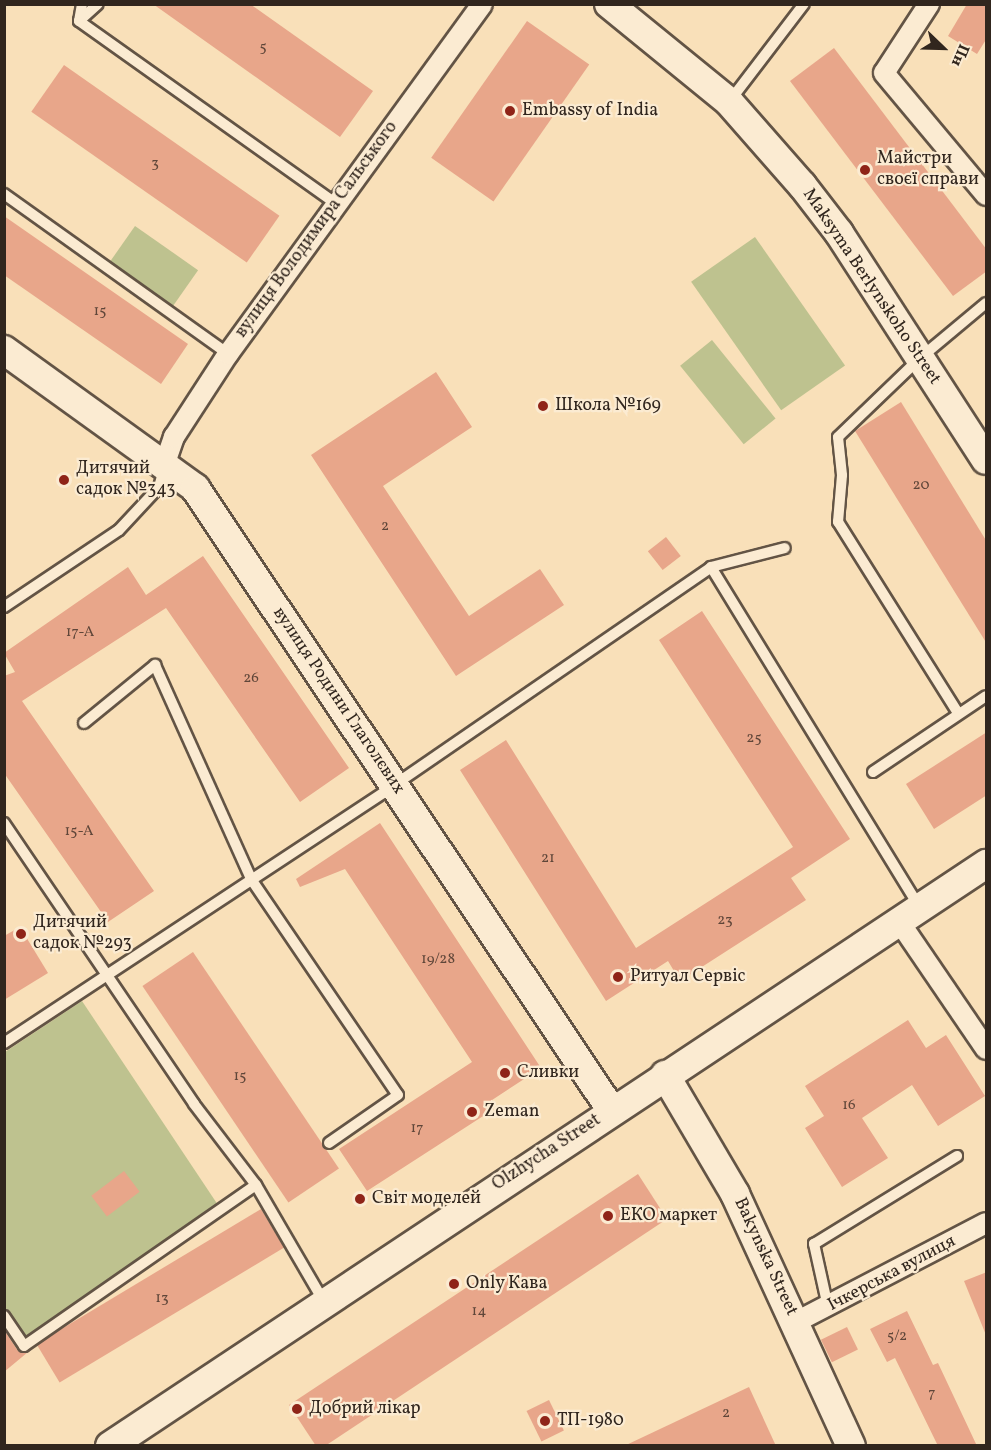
<!DOCTYPE html>
<html>
<head>
<meta charset="utf-8">
<style>
  body { margin:0 }
  #map { position:relative; width:991px; height:1450px; overflow:hidden; background:#f9e0b9; font-family:Vollkorn,serif }
  div>[style] { position:absolute }
  [style*='--x'] { left:calc(var(--x)*1px); top:calc(var(--y)*1px); width:calc(var(--w)*1px); rotate:calc(var(--a)*1deg) }
  .green>* { inset:0; background:#bec28f; transform-origin:0 0 }
  .building>* { inset:0; background:#e8a68a; transform-origin:0 0 }
  .roads { filter:drop-shadow(2px 0 #635445) drop-shadow(-2px 0 #635445) drop-shadow(0 2px #635445) drop-shadow(0 -2px #635445) }
  .lane>* { height:10px; margin:-5px; padding:0 5px; transform-origin:5px; border-radius:5px; background:#fbebd2 }
  .street>* { height:20px; margin:-10px; padding:0 10px; transform-origin:10px; border-radius:10px; background:#fbebd2 }
  .secondary>* { height:28px; margin:-14px; padding:0 14px; transform-origin:14px; border-radius:14px; background:#fbebd2 }
  .dots>* { width:16px; height:16px; translate:-50% -50%; box-sizing:border-box; border:3px solid #fbebd2; border-radius:50% }
  span { translate:-50% -50%; white-space:nowrap; text-align:center; line-height:1.15; -webkit-text-stroke:4.5px #fbebd2; paint-order:stroke }
  .number-label { font-size:15px; color:#5f4639 }
  .number-label span { -webkit-text-stroke-width:0 }
  .poi-label { font-size:18px; color:#31261e }
  .left { translate:0 -50%; text-align:left }
  .street-label { font-size:18px; color:#31261e }
  .frame { position:absolute; inset:0; border:6px solid #31261e; pointer-events:none }
  .north { position:absolute; left:913px; top:18px; width:60px; height:60px; -webkit-text-stroke:4px #fbebd2; paint-order:stroke; rotate:113deg; font-size:16px; font-weight:700; line-height:24px; text-align:center; color:#31261e }
  .north::after { content:''; display:block; margin:auto; width:21px; height:27px; background:#31261e; clip-path:polygon(50% 0,100% 100%,50% 72%,0 100%) }
</style>
</head>
<body>
<div id="map">
  <div class="green">
    <i style="left:135px;top:226px;width:77px;height:44px;rotate:35deg"></i>
    <i style="left:755px;top:237px;width:157px;height:78px;rotate:55deg"></i>
    <i style="left:712px;top:340px;width:101px;height:41px;rotate:51deg"></i>
    <i style="clip-path:polygon(82px 1001px,218px 1205px,23px 1338px,5px 1310px,5px 1052px)"></i>
  </div>
  <div class="building">
    <i style="clip-path:polygon(153px 4px,250px 4px,373px 91px,340px 137px)"></i>
    <i style="clip-path:polygon(967px 4px,987px 4px,987px 38px,977px 54px,948px 36px)"></i>
    <i style="left:527px;top:21px;width:76px;height:167px;rotate:35deg"></i>
    <i style="clip-path:polygon(834px 48px,987px 250px,987px 271px,953px 296px,790px 81px)"></i>
    <i style="left:64px;top:65px;width:263px;height:57px;rotate:35deg"></i>
    <i style="clip-path:polygon(4px 216px,188px 344px,161px 384px,4px 275px)"></i>
    <i style="clip-path:polygon(436px 372px,472px 427px,383px 486px,469px 616px,540px 569px,564px 605px,456px 676px,311px 455px)"></i>
    <i style="clip-path:polygon(901px 402px,987px 542px,987px 644px,855px 431px)"></i>
    <i style="left:666px;top:537px;width:24px;height:23px;rotate:52deg"></i>
    <i style="clip-path:polygon(203px 556px,349px 768px,300px 802px,166px 608px,22px 701px,154px 891px,108px 922px,4px 773px,4px 676px,15px 672px,4px 653px,128px 567px,146px 595px)"></i>
    <i style="clip-path:polygon(702px 611px,850px 839px,791px 878px,806px 900px,680px 981px,668px 961px,606px 1001px,460px 770px,506px 740px,636px 948px,793px 847px,659px 640px)"></i>
    <i style="clip-path:polygon(987px 732px,987px 795px,934px 829px,906px 784px)"></i>
    <i style="clip-path:polygon(380px 823px,541px 1068px,489px 1102px,494px 1109px,367px 1191px,339px 1149px,472px 1062px,345px 869px,300px 887px,296px 879px)"></i>
    <i style="clip-path:polygon(20px 927px,48px 973px,4px 1000px,4px 936px)"></i>
    <i style="left:193px;top:952px;width:261px;height:61px;rotate:56deg"></i>
    <i style="clip-path:polygon(908px 1020px,926px 1048px,946px 1035px,985px 1096px,938px 1126px,912px 1085px,862px 1118px,888px 1158px,842px 1187px,805px 1128px,824px 1116px,805px 1086px)"></i>
    <i style="left:124px;top:1171px;width:26px;height:41px;rotate:53deg"></i>
    <i style="clip-path:polygon(638px 1174px,667px 1219px,325px 1446px,316px 1446px,289px 1405px)"></i>
    <i style="left:261px;top:1209px;width:45px;height:262px;rotate:59deg"></i>
    <i style="clip-path:polygon(987px 1272px,987px 1334px,986px 1335px,964px 1281px)"></i>
    <i style="clip-path:polygon(907px 1311px,933px 1365px,938px 1363px,977px 1446px,938px 1446px,895px 1358px,887px 1362px,870px 1329px)"></i>
    <i style="left:847px;top:1327px;width:25px;height:29px;rotate:64deg"></i>
    <i style="clip-path:polygon(4px 1330px,18px 1351px,28px 1352px,4px 1372px)"></i>
    <i style="clip-path:polygon(749px 1387px,776px 1446px,624px 1446px)"></i>
    <i style="left:549px;top:1400px;width:34px;height:25px;rotate:64deg"></i>
  </div>
  <div class="roads">
    <div class="lane">
      <i style="--x:79;--y:21;--w:314;--a:35.4"></i>
      <i style="--x:79;--y:21;--w:25;--a:-42"></i>
      <i style="--x:79;--y:21;--w:17;--a:-80"></i>
      <i style="--x:729;--y:102;--w:123;--a:-52.6"></i>
      <i style="--x:4;--y:194;--w:275;--a:35.5"></i>
      <i style="--x:711;--y:567;--w:399;--a:58.5"></i>
      <i style="--x:4;--y:607;--w:138;--a:-33.8"></i>
      <i style="--x:119;--y:530;--w:59;--a:-47.1"></i>
      <i style="--x:159;--y:487;--w:19;--a:-74"></i>
      <i style="--x:958;--y:713;--w:226;--a:-122.1"></i>
      <i style="--x:838;--y:522;--w:47;--a:-85.1"></i>
      <i style="--x:842;--y:475;--w:38;--a:-96"></i>
      <i style="--x:838;--y:437;--w:112;--a:-43.9"></i>
      <i style="--x:919;--y:359;--w:87;--a:-39.9"></i>
      <i style="--x:84;--y:723;--w:92;--a:-39.2"></i>
      <i style="--x:155;--y:665;--w:235;--a:65.8"></i>
      <i style="--x:251;--y:879;--w:261;--a:55.8"></i>
      <i style="--x:398;--y:1095;--w:84;--a:145.2"></i>
      <i style="--x:873;--y:772;--w:136;--a:-33.9"></i>
      <i style="--x:4;--y:823;--w:339;--a:55.9"></i>
      <i style="--x:194;--y:1104;--w:102;--a:52.6"></i>
      <i style="--x:256;--y:1185;--w:135;--a:59.8"></i>
      <i style="--x:4;--y:1043;--w:455;--a:-33.4"></i>
      <i style="--x:384;--y:792;--w:397;--a:-34.5"></i>
      <i style="--x:711;--y:567;--w:76;--a:-14.4"></i>
      <i style="--x:828;--y:1307;--w:65;--a:-102.5"></i>
      <i style="--x:814;--y:1244;--w:168;--a:-31.6"></i>
      <i style="--x:4;--y:1316;--w:36;--a:56"></i>
      <i style="--x:24;--y:1346;--w:282;--a:-34.8"></i>
    </div>
    <div class="street">
      <i style="--x:929;--y:4;--w:82;--a:123.1"></i>
      <i style="--x:884;--y:73;--w:159;--a:50.1"></i>
      <i style="--x:165;--y:463;--w:28;--a:-71"></i>
      <i style="--x:174;--y:437;--w:99;--a:-57"></i>
      <i style="--x:228;--y:354;--w:432;--a:-54"></i>
      <i style="--x:898;--y:920;--w:156;--a:55.7"></i>
      <i style="--x:796;--y:1322;--w:214;--a:-27.5"></i>
    </div>
    <div class="secondary">
      <i style="--x:609;--y:4;--w:155;--a:39.2"></i>
      <i style="--x:729;--y:102;--w:111;--a:48.7"></i>
      <i style="--x:802;--y:185;--w:61;--a:52.4"></i>
      <i style="--x:839;--y:233;--w:270;--a:57.1"></i>
      <i style="--x:4;--y:350;--w:236;--a:35.8"></i>
      <i style="--x:195;--y:488;--w:750;--a:56.2"></i>
      <i style="--x:665;--y:1075;--w:138;--a:59.5"></i>
      <i style="--x:735;--y:1194;--w:277;--a:65.3"></i>
      <i style="--x:110;--y:1446;--w:1052;--a:-33.6"></i>
    </div>
  </div>
  <div class="dots">
    <i style="left:510px;top:111px;background:#8f2418"></i>
    <i style="left:865px;top:170px;background:#8f2418"></i>
    <i style="left:543px;top:406px;background:#8f2418"></i>
    <i style="left:64px;top:480px;background:#8f2418"></i>
    <i style="left:21px;top:934px;background:#8f2418"></i>
    <i style="left:618px;top:977px;background:#8f2418"></i>
    <i style="left:505px;top:1073px;background:#8f2418"></i>
    <i style="left:472px;top:1112px;background:#8f2418"></i>
    <i style="left:360px;top:1199px;background:#8f2418"></i>
    <i style="left:608px;top:1216px;background:#8f2418"></i>
    <i style="left:454px;top:1284px;background:#8f2418"></i>
    <i style="left:297px;top:1409px;background:#8f2418"></i>
    <i style="left:545px;top:1421px;background:#8f2418"></i>
  </div>
  <div class="number-label">
    <span style="left:263px;top:48px">5</span>
    <span style="left:155px;top:164px">3</span>
    <span style="left:100px;top:312px">15</span>
    <span style="left:921px;top:486px">20</span>
    <span style="left:385px;top:527px">2</span>
    <span style="left:80px;top:633px">17-А</span>
    <span style="left:251px;top:679px">26</span>
    <span style="left:754px;top:739px">25</span>
    <span style="left:79px;top:832px">15-А</span>
    <span style="left:548px;top:859px">21</span>
    <span style="left:725px;top:921px">23</span>
    <span style="left:438px;top:960px">19/28</span>
    <span style="left:240px;top:1077px">15</span>
    <span style="left:849px;top:1106px">16</span>
    <span style="left:417px;top:1129px">17</span>
    <span style="left:162px;top:1299px">13</span>
    <span style="left:479px;top:1312px">14</span>
    <span style="left:897px;top:1337px">5/2</span>
    <span style="left:932px;top:1394px">7</span>
    <span style="left:726px;top:1414px">2</span>
  </div>
  <div class="poi-label">
    <span class="left" style="left:522px;top:111px">Embassy of India</span>
    <span class="left" style="left:877px;top:170px">Майстри<br>своєї справи</span>
    <span class="left" style="left:555px;top:406px">Школа №169</span>
    <span class="left" style="left:76px;top:480px">Дитячий<br>садок №343</span>
    <span class="left" style="left:33px;top:934px">Дитячий<br>садок №293</span>
    <span class="left" style="left:630px;top:977px">Ритуал Сервіс</span>
    <span class="left" style="left:517px;top:1073px">Сливки</span>
    <span class="left" style="left:484px;top:1112px">Zeman</span>
    <span class="left" style="left:372px;top:1199px">Світ моделей</span>
    <span class="left" style="left:620px;top:1216px">ЕКО маркет</span>
    <span class="left" style="left:466px;top:1284px">Only Кава</span>
    <span class="left" style="left:309px;top:1409px">Добрий лікар</span>
    <span class="left" style="left:557px;top:1421px">ТП-1980</span>
  </div>
  <div class="street-label">
    <span style="left:317px;top:230px;rotate:-54deg">вулиця Володимира Сальського</span>
    <span style="left:871px;top:287px;rotate:56deg">Maksyma Berlynskoho Street</span>
    <span style="left:338px;top:701px;rotate:56deg">вулиця Родини Глаголєвих</span>
    <span style="left:547px;top:1153px;rotate:-33deg">Olzhycha Street</span>
    <span style="left:765px;top:1257px;rotate:65deg">Bakynska Street</span>
    <span style="left:892px;top:1274px;rotate:-28deg">Ічкерська вулиця</span>
  </div>
  <div class="frame"></div>
  <div class="north">Пн</div>
</div>
</body>
</html>
